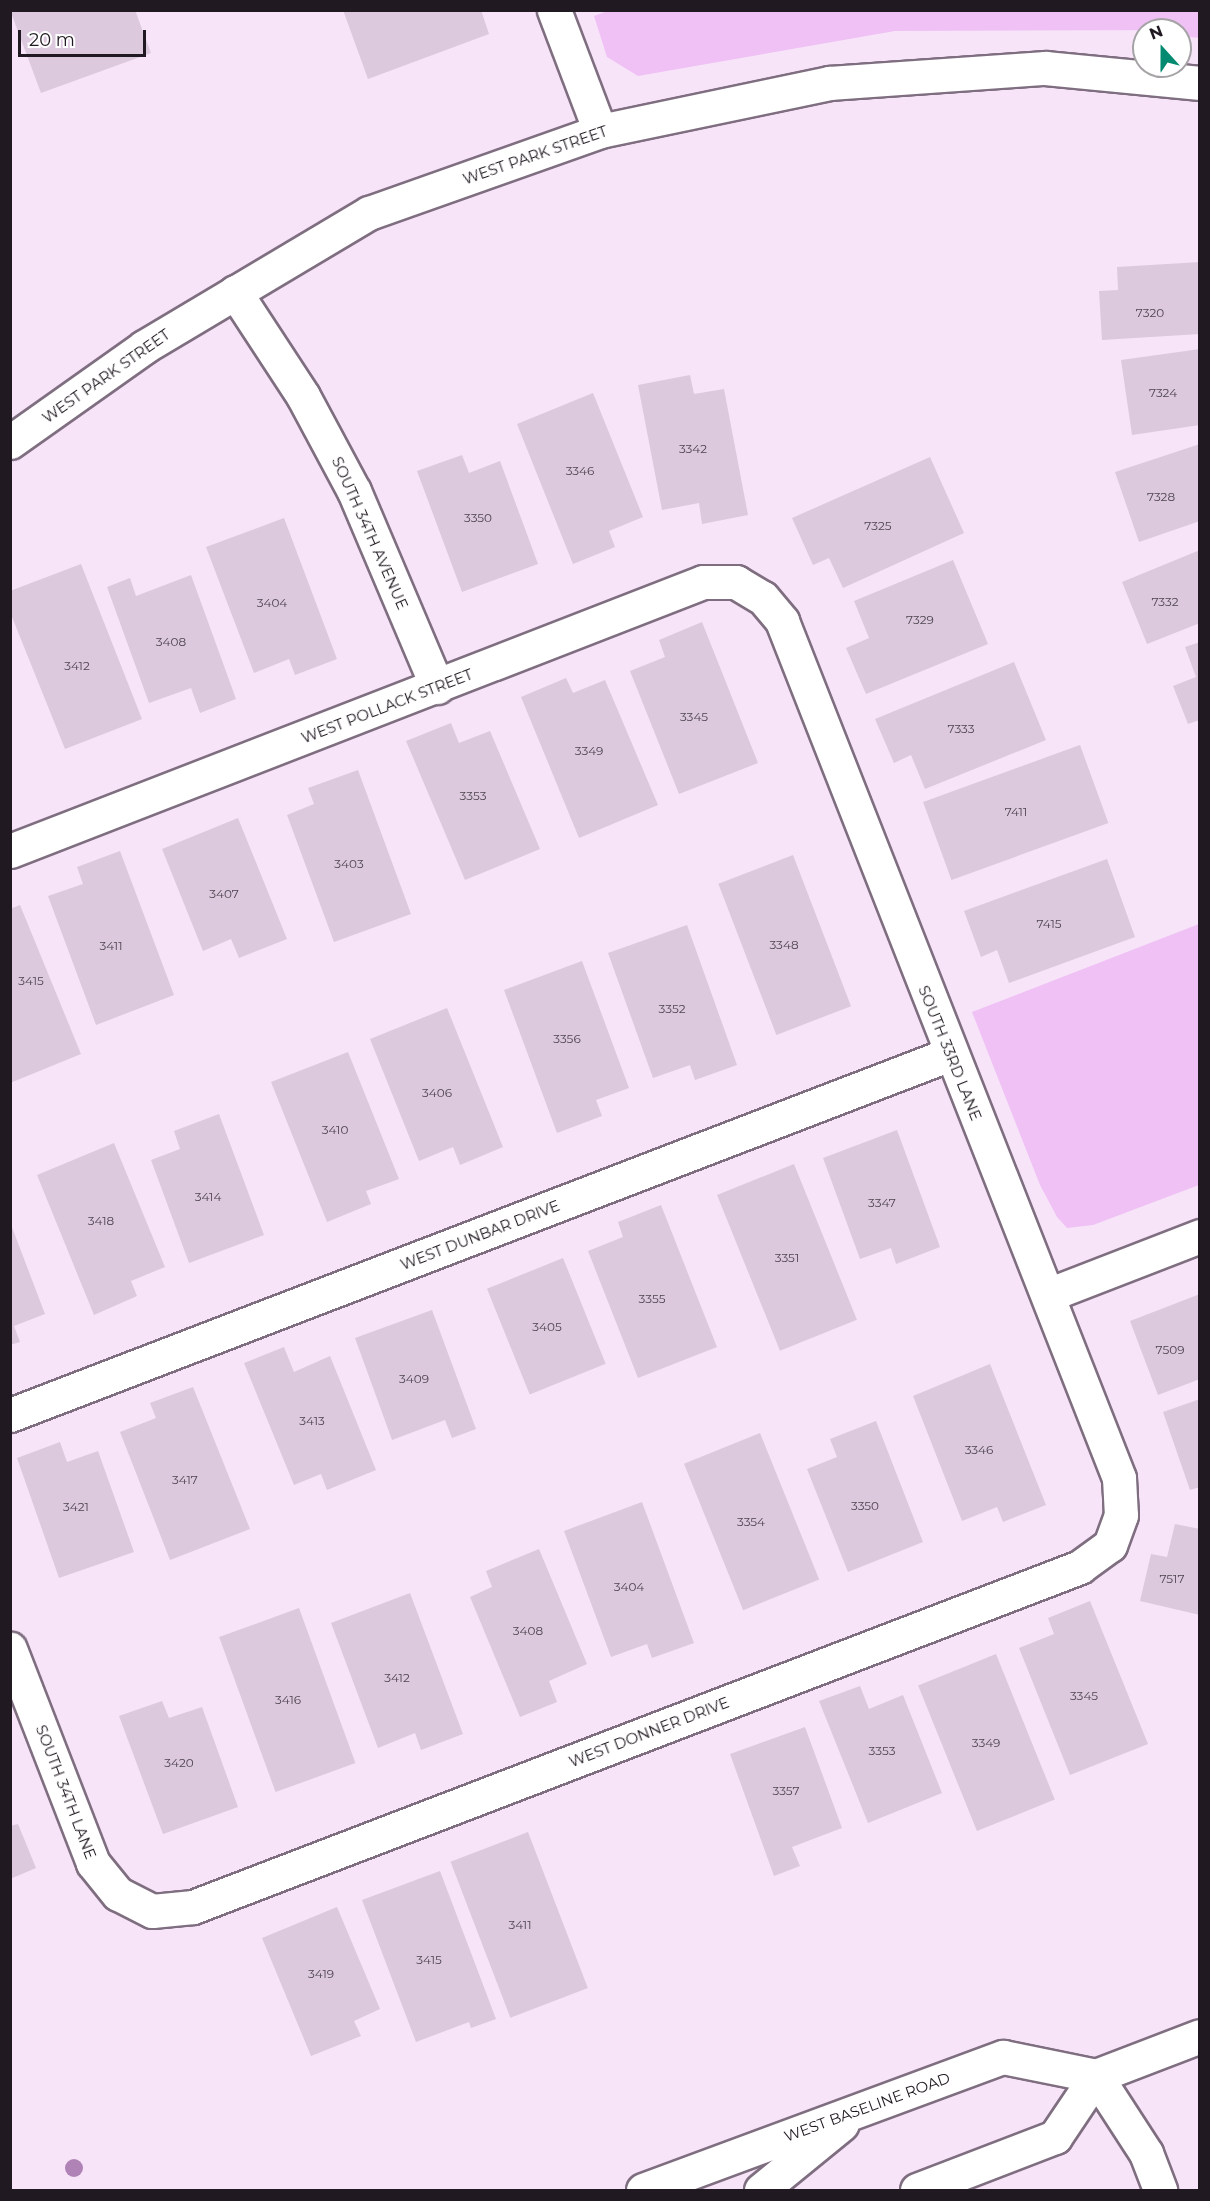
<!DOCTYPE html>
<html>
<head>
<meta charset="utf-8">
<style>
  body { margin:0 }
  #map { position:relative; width:1210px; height:2201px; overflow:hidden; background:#f7e4f9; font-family:Montserrat,sans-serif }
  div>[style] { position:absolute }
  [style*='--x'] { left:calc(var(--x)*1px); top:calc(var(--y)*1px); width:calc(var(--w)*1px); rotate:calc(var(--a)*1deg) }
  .green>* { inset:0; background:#efc1f4 }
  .building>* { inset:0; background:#dcc9de; transform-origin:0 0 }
  .roads { filter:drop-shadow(2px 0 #7f6e80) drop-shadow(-2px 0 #7f6e80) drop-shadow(0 2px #7f6e80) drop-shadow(0 -2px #7f6e80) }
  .minor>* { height:33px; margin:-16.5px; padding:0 16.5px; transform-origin:16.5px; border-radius:16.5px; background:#fff }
  .major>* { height:33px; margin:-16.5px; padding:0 16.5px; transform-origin:16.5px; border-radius:16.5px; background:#fff }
  .trees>* { width:18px; height:18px; margin:-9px; border-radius:50%; background:#b083b6 }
  span { translate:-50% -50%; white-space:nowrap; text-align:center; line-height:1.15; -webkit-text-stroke:4.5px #fff; paint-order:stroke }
  .number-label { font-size:12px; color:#4f4550 }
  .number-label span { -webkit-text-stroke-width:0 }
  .street-label { font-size:15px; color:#201921 }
  .frame { position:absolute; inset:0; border:12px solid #201921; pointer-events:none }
  .north { position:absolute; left:1132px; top:18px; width:60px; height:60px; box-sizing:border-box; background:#fff; border:2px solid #a6a3a6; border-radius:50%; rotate:339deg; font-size:16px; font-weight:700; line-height:24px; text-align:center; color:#201921 }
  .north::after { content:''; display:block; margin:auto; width:21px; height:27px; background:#048a70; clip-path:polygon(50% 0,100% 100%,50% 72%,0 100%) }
  .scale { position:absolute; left:18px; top:30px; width:128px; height:27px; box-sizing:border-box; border:3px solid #201921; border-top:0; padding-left:8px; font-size:18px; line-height:21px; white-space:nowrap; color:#201921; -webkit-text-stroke:4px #fff; paint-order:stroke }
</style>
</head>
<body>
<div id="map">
  <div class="green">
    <i style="clip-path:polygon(610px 10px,1199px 10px,1200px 38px,1180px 36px,1180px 30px,895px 31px,638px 76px,607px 57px,594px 16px)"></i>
    <i style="clip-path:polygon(1199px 924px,1199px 1185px,1093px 1225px,1067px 1228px,1057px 1217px,1040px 1185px,972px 1012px)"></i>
  </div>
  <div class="building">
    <i style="clip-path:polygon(10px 10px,135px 10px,151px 53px,41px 93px)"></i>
    <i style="clip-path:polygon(343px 10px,481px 10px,489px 34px,368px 79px)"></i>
    <i style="clip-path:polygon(1200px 262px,1200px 334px,1102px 340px,1099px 291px,1118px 290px,1117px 267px)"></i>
    <i style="clip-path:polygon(1200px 349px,1200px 425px,1132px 435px,1121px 360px)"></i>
    <i style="clip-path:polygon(690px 375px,694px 394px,724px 389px,748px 515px,702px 524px,699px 503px,662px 510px,638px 385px)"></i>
    <i style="clip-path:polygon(593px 393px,643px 517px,609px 531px,615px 547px,573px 564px,517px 424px)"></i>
    <i style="clip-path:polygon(1200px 444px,1200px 521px,1139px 542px,1115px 472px)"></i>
    <i style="clip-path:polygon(462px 455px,469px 473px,500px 461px,538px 564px,462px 592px,417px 471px)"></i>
    <i style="clip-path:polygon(930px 457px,964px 533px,843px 588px,829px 558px,813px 565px,792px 518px)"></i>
    <i style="clip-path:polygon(284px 518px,337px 659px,295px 675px,289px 659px,254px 673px,206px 547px)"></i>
    <i style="clip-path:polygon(1200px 550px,1200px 623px,1147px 644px,1122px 582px)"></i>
    <i style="clip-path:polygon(953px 560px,988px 644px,866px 694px,846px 648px,869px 638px,854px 601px)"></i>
    <i style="clip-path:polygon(81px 564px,142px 719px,65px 749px,10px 612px,10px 591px)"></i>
    <i style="clip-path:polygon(191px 575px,236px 699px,200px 713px,191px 688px,149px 703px,107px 587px,130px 578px,136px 596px)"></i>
    <i style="clip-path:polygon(702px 622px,758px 763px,679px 794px,630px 671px,665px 657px,659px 640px)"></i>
    <i style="clip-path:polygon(1200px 642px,1200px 720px,1188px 724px,1173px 686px,1196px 677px,1185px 647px)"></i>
    <i style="clip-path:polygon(1014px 662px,1046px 740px,925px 789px,911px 755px,894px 763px,875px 719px)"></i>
    <i style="clip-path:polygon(566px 678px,573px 693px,605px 680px,658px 805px,579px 838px,521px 697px)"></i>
    <i style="clip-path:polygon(451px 723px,459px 743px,490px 731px,540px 849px,465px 880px,406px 741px)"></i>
    <i style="left:1080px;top:745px;width:83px;height:167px;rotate:70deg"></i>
    <i style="clip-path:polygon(358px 770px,411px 914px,334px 942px,287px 815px,314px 804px,308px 788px)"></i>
    <i style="clip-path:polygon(238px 818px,287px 939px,239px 958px,231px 939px,203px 951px,162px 849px)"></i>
    <i style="clip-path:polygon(120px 851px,174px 995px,96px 1025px,48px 896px,83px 884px,77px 867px)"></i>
    <i style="left:793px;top:855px;width:162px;height:80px;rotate:69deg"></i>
    <i style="clip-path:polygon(1107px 859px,1135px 937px,1009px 983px,997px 950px,981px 957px,964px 911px)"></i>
    <i style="clip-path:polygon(20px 905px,81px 1054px,10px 1083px,10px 909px)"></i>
    <i style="clip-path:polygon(687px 925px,737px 1065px,695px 1080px,690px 1065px,653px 1078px,608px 953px)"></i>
    <i style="clip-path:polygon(582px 961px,629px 1088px,596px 1100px,602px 1116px,557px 1133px,504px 990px)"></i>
    <i style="clip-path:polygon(447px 1008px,503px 1147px,460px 1165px,453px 1147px,419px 1161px,370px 1039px)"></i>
    <i style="clip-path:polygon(348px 1052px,399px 1179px,366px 1191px,371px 1204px,327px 1222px,271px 1082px)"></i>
    <i style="clip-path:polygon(219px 1114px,264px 1235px,189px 1263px,151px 1160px,180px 1149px,174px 1131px)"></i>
    <i style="clip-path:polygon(897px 1130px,940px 1247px,896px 1264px,891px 1248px,860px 1259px,823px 1158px)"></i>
    <i style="clip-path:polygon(114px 1143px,165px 1267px,131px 1281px,137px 1296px,94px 1315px,37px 1175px)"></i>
    <i style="left:794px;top:1164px;width:168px;height:83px;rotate:68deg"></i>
    <i style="clip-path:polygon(661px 1205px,717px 1347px,638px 1378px,588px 1251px,623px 1237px,618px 1222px)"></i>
    <i style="clip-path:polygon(10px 1222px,45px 1314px,14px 1326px,20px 1342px,10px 1345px)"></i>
    <i style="left:563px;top:1258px;width:114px;height:82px;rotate:68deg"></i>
    <i style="clip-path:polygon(1200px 1294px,1200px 1379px,1158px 1395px,1130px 1321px)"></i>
    <i style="clip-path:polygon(432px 1310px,476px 1429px,452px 1438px,445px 1420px,392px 1440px,355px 1338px)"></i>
    <i style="clip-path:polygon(284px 1347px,294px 1372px,330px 1356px,376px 1470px,327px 1490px,321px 1474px,294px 1485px,244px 1363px)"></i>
    <i style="clip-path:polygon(990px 1364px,1046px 1505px,1003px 1522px,997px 1507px,962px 1521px,913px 1396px)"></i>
    <i style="clip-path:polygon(193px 1387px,250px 1529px,170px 1560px,120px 1432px,156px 1418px,150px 1403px)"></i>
    <i style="clip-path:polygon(1200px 1399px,1200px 1487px,1190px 1490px,1163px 1412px)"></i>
    <i style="clip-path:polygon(876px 1421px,923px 1542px,848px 1572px,807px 1469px,837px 1457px,830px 1439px)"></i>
    <i style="left:760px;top:1433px;width:158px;height:82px;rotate:68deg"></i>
    <i style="clip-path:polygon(60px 1442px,67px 1462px,98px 1451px,134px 1552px,59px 1578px,17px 1458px)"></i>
    <i style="clip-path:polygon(642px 1502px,694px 1643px,652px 1658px,647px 1644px,611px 1657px,564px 1531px)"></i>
    <i style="clip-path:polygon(1175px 1524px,1200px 1529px,1200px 1615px,1140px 1601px,1151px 1554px,1167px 1557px)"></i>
    <i style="clip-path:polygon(539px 1549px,587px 1664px,549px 1681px,557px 1702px,520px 1717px,470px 1597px,492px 1587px,486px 1571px)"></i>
    <i style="clip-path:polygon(410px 1593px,463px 1734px,421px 1750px,415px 1733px,378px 1748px,331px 1623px)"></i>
    <i style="clip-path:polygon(1090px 1601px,1148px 1744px,1070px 1775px,1019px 1648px,1054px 1634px,1048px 1618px)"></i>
    <i style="left:299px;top:1608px;width:165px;height:85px;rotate:70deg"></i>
    <i style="left:996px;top:1654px;width:157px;height:84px;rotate:68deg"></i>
    <i style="clip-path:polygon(860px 1686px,869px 1709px,903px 1695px,942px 1793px,868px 1823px,819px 1701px)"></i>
    <i style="clip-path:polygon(162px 1701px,169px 1718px,202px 1707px,238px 1807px,163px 1834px,119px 1716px)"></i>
    <i style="clip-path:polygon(805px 1727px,842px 1828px,792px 1847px,800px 1866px,774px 1876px,730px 1754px)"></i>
    <i style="clip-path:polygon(18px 1824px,36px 1868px,10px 1879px,10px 1826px)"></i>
    <i style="left:528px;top:1832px;width:167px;height:83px;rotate:69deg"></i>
    <i style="clip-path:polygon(440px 1871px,496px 2019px,471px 2028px,469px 2022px,416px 2042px,362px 1900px)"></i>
    <i style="clip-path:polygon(337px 1907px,380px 2009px,354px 2021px,361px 2036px,311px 2056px,262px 1938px)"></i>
  </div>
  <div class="roads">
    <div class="minor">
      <i style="--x:554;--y:10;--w:129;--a:69.2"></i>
      <i style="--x:235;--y:292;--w:124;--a:56.8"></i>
      <i style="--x:303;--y:396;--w:108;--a:61.8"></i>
      <i style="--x:354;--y:491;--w:213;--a:67"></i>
      <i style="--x:10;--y:442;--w:164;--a:-35.3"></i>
      <i style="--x:144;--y:347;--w:262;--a:-30.8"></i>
      <i style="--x:369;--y:213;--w:245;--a:-19.5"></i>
      <i style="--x:600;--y:131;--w:234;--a:-11.8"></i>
      <i style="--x:829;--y:83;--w:217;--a:-4"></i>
      <i style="--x:1045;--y:68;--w:156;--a:5.5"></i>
      <i style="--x:10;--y:851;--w:743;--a:-21.21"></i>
      <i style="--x:703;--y:582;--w:33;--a:0"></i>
      <i style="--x:736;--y:582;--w:31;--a:31"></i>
      <i style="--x:763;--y:598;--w:30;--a:50"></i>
      <i style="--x:782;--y:621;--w:921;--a:68.53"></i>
      <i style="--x:1119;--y:1478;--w:37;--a:87"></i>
      <i style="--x:1121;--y:1515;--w:32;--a:110"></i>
      <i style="--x:1110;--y:1545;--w:37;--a:144"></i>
      <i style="--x:1080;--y:1567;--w:950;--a:159.03"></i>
      <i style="--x:193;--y:1907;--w:41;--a:174.4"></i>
      <i style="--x:152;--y:1911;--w:38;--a:-153"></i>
      <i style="--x:118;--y:1894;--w:40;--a:-129"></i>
      <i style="--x:93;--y:1863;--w:230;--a:-111.2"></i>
      <i style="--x:1048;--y:1295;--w:163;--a:-21.2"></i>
      <i style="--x:10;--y:1415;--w:1007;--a:-21.01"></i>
      <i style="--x:1096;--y:2076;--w:92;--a:57"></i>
      <i style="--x:1146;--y:2153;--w:40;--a:69"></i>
    </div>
    <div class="major">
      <i style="--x:643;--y:2190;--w:384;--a:-20.3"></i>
      <i style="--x:1003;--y:2057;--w:95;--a:11.5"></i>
      <i style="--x:1096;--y:2076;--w:111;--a:-21"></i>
      <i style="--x:761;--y:2190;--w:104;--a:-39.2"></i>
      <i style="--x:917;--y:2190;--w:148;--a:-21"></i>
      <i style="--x:1055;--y:2137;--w:73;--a:-56.1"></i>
    </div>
  </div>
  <div class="trees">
    <i style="left:74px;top:2168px"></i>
  </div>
  <div class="number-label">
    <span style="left:1150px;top:313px">7320</span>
    <span style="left:1163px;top:393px">7324</span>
    <span style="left:693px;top:449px">3342</span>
    <span style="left:580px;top:471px">3346</span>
    <span style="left:1161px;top:497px">7328</span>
    <span style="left:478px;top:518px">3350</span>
    <span style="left:878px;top:526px">7325</span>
    <span style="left:1165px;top:602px">7332</span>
    <span style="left:272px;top:603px">3404</span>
    <span style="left:920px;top:620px">7329</span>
    <span style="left:171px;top:642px">3408</span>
    <span style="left:77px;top:666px">3412</span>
    <span style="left:694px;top:717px">3345</span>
    <span style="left:961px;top:729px">7333</span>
    <span style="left:589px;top:751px">3349</span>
    <span style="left:473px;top:796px">3353</span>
    <span style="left:1016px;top:812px">7411</span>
    <span style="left:349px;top:864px">3403</span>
    <span style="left:224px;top:894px">3407</span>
    <span style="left:1049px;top:924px">7415</span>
    <span style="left:784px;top:945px">3348</span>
    <span style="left:111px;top:946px">3411</span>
    <span style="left:31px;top:981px">3415</span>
    <span style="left:672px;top:1009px">3352</span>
    <span style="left:567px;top:1039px">3356</span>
    <span style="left:437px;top:1093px">3406</span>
    <span style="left:335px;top:1130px">3410</span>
    <span style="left:208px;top:1197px">3414</span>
    <span style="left:882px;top:1203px">3347</span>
    <span style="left:101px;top:1221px">3418</span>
    <span style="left:787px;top:1258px">3351</span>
    <span style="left:652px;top:1299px">3355</span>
    <span style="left:547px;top:1327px">3405</span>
    <span style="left:1170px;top:1350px">7509</span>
    <span style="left:414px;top:1379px">3409</span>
    <span style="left:312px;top:1421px">3413</span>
    <span style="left:979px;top:1450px">3346</span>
    <span style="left:185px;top:1480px">3417</span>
    <span style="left:865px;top:1506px">3350</span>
    <span style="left:76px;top:1507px">3421</span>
    <span style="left:751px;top:1522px">3354</span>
    <span style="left:1172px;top:1579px">7517</span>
    <span style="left:629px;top:1587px">3404</span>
    <span style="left:528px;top:1631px">3408</span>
    <span style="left:397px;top:1678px">3412</span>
    <span style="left:1084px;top:1696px">3345</span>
    <span style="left:288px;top:1700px">3416</span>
    <span style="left:986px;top:1743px">3349</span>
    <span style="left:882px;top:1751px">3353</span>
    <span style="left:179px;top:1763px">3420</span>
    <span style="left:786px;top:1791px">3357</span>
    <span style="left:520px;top:1925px">3411</span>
    <span style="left:429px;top:1960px">3415</span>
    <span style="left:321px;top:1974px">3419</span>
  </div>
  <div class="street-label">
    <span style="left:535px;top:155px;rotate:-19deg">WEST PARK STREET</span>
    <span style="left:106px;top:376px;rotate:-35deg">WEST PARK STREET</span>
    <span style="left:370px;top:533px;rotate:66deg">SOUTH 34TH AVENUE</span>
    <span style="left:387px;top:706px;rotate:-21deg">WEST POLLACK STREET</span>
    <span style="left:950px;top:1053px;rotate:68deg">SOUTH 33RD LANE</span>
    <span style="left:480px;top:1235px;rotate:-21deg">WEST DUNBAR DRIVE</span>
    <span style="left:649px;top:1732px;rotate:-21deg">WEST DONNER DRIVE</span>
    <span style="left:66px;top:1792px;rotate:69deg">SOUTH 34TH LANE</span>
    <span style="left:867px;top:2107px;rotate:-20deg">WEST BASELINE ROAD</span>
  </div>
  <div class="frame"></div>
  <div class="north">N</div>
  <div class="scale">20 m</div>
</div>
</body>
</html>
